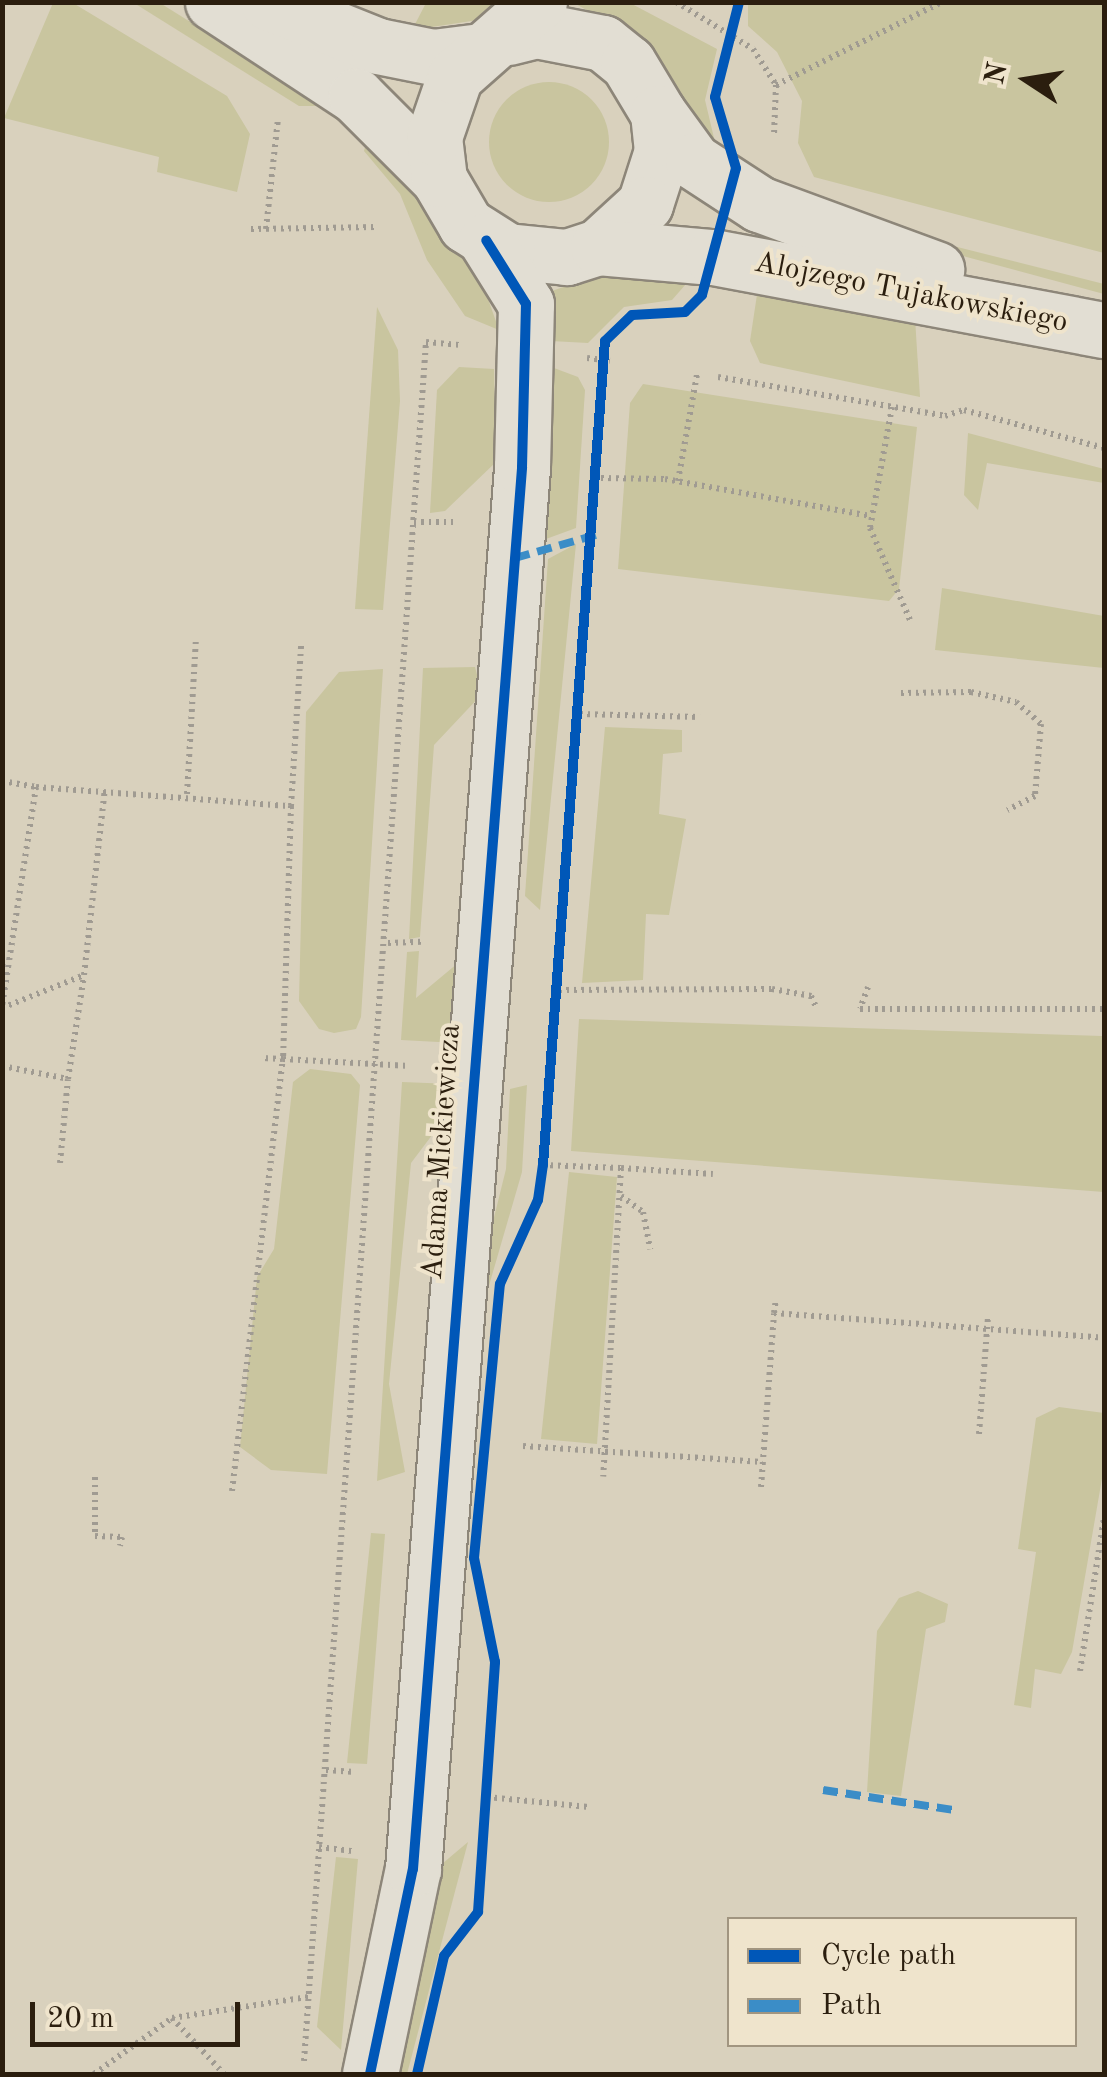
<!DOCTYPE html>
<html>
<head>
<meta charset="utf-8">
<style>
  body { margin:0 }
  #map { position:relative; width:1107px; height:2077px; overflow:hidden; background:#d9d1bd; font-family:"Old Standard TT",serif }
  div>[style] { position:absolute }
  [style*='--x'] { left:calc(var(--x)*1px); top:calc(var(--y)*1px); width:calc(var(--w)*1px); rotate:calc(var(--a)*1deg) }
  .green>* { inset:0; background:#c9c59f }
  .round { border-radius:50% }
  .path>* { height:6px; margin-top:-3px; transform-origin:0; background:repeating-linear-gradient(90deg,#a09b92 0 2.5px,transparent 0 7.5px) }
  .roads { filter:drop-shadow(2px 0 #8d8679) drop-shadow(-2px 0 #8d8679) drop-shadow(0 2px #8d8679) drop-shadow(0 -2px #8d8679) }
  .minor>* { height:55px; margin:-27.5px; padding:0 27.5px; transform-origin:27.5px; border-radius:27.5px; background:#e2ded3 }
  .quiet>* { height:8px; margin-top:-4px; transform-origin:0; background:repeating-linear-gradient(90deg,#3b8dc7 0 15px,transparent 0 23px) }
  .cycleway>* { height:10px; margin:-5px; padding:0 5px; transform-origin:5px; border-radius:5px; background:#0057b8 }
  span { translate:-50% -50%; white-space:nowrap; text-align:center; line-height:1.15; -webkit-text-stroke:8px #efe4cc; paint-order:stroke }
  .street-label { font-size:30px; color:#2b1e0e }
  .frame { position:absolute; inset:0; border:5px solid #2b1e0e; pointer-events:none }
  .legend { position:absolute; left:727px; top:1917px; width:350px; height:130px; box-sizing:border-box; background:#efe4cc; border:2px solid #a19580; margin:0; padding:12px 18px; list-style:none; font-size:30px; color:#2b1e0e }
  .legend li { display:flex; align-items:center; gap:20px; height:50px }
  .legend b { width:50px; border:2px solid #a19580 }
  .north { position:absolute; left:977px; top:30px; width:100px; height:100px; -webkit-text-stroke:8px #efe4cc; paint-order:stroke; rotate:282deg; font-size:28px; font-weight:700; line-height:40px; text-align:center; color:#2b1e0e }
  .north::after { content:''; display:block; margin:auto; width:35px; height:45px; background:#2b1e0e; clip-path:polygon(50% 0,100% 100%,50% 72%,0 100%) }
  .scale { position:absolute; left:30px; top:2002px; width:210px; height:45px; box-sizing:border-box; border:5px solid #2b1e0e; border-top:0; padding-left:12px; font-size:30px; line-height:35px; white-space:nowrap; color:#2b1e0e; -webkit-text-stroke:8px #efe4cc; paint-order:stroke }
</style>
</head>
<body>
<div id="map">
  <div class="green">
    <i style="clip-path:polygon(748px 2px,1104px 3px,1104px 253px,814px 177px,798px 143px,802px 101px,777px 52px,748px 26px)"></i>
    <i style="clip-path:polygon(53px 3px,73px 3px,227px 96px,250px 134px,237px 192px,157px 172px,159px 157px,4px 118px)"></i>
    <i style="clip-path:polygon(134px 3px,160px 3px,325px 106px,299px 106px)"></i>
    <i style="clip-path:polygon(426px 3px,501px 3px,478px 20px,412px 30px)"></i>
    <i style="clip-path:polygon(574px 3px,630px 3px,717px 49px,705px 100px,718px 155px,646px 43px)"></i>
    <i class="round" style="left:489px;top:82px;width:120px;height:120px"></i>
    <i style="clip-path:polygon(369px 132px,481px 279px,499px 330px,465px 316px,427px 260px,400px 194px,364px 151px)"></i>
    <i style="clip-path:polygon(882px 228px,1104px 284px,1104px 294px,948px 252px)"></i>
    <i style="clip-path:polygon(603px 273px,693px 276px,672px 300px,624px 307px,588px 343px,551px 341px,552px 291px)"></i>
    <i style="clip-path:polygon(758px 288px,915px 318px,920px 397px,760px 363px,750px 341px)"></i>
    <i style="clip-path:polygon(377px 307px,398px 350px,400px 401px,383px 610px,355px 609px)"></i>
    <i style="clip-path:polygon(459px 367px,494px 369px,496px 462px,445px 511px,430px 513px,437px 390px)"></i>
    <i style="clip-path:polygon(554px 368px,578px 377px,585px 390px,576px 528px,546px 539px)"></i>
    <i style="clip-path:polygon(643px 384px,917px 427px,899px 589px,889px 601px,618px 569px,630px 403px)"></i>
    <i style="clip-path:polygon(968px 433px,1104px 469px,1104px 483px,987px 463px,978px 510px,964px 495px)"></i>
    <i style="clip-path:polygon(576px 544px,540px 910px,525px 896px,548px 559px)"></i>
    <i style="clip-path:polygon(942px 588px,1104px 616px,1104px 668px,935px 650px)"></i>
    <i style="clip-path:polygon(475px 667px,482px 694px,434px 745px,420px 937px,409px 939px,423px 668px)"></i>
    <i style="clip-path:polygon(383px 669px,361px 1017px,356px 1029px,334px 1033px,319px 1029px,299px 1001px,306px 712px,339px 672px)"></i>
    <i style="clip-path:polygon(605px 727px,682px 730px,682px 752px,663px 754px,659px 814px,686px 819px,669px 915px,646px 914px,643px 980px,582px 983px)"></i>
    <i style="clip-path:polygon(419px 951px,416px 998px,458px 963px,457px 1043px,401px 1040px,407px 952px)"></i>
    <i style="clip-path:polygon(579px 1019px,1102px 1036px,1104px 1026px,1104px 1192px,571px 1151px)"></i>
    <i style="clip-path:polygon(310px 1069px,351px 1074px,360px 1085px,327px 1474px,271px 1470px,240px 1447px,257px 1277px,274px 1249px,293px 1082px)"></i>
    <i style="clip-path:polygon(402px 1082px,452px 1084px,451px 1110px,411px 1163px,389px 1384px,405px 1472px,377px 1481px)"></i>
    <i style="clip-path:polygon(527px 1085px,522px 1172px,488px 1289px,477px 1422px,469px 1416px,485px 1254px,506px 1169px,510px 1089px)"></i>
    <i style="clip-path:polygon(569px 1172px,617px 1177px,597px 1444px,541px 1439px)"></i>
    <i style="clip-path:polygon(1059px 1407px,1104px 1413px,1104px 1467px,1072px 1652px,1061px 1674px,1035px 1669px,1031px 1708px,1014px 1705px,1036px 1552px,1018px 1549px,1036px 1418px)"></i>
    <i style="clip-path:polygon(371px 1533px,385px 1534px,367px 1764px,347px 1763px)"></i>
    <i style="clip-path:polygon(918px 1591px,948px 1604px,945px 1622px,926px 1629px,901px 1796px,867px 1792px,877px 1631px,899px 1598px)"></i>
    <i style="clip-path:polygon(468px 1842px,407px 2074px,397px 2074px,436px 1869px)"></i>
    <i style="clip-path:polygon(336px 1857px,358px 1859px,341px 2050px,317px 2027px)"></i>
  </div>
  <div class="path">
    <i style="--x:676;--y:2;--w:90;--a:31.4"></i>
    <i style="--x:753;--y:49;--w:43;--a:57.4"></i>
    <i style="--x:776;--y:85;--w:50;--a:92.3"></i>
    <i style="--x:776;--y:85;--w:186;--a:-26.6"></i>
    <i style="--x:251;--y:229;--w:125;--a:-0.9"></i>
    <i style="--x:266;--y:229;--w:111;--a:-83.8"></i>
    <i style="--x:587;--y:358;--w:23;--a:7"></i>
    <i style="--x:718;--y:377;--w:230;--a:9.7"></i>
    <i style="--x:945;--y:416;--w:20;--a:-18"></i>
    <i style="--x:964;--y:410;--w:145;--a:15.2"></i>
    <i style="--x:892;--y:407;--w:123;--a:100.3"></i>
    <i style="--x:870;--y:528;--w:100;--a:66.5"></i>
    <i style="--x:601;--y:478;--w:64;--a:0.9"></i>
    <i style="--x:665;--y:479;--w:209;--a:10.2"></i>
    <i style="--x:678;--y:481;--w:109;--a:-79.9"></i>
    <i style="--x:414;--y:522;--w:39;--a:0"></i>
    <i style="--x:901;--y:693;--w:70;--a:-0.8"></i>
    <i style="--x:971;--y:692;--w:46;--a:12.5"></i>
    <i style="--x:1016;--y:702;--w:33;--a:41"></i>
    <i style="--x:1041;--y:724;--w:72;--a:94.8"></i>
    <i style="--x:1035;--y:796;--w:31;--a:153"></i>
    <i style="--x:580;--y:714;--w:120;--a:1.4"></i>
    <i style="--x:2;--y:781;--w:35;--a:10"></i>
    <i style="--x:36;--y:787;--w:222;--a:98.8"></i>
    <i style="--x:36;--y:787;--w:256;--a:4.3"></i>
    <i style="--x:291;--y:806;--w:161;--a:-86.4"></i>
    <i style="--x:187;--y:794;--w:155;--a:-86.7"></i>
    <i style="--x:291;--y:806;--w:253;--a:91.8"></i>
    <i style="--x:283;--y:1059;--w:127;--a:3.2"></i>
    <i style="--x:388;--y:943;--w:33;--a:-2"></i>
    <i style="--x:868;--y:987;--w:23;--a:110"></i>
    <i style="--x:860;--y:1009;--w:244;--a:0"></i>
    <i style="--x:559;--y:990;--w:213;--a:-0.3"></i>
    <i style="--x:772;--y:989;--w:40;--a:10"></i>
    <i style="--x:811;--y:996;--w:14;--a:65"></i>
    <i style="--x:2;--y:1008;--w:88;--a:-21.9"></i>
    <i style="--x:84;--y:975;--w:187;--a:-83.6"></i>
    <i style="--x:2;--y:1066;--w:67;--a:11.1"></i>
    <i style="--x:68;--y:1079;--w:104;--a:-81.2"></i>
    <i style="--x:60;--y:1163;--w:84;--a:-84.6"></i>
    <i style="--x:543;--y:1165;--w:78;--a:2.2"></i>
    <i style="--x:621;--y:1168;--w:309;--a:93.3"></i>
    <i style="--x:621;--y:1168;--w:92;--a:3.7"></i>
    <i style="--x:621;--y:1196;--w:27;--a:36"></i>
    <i style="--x:643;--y:1212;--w:38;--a:79"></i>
    <i style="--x:774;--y:1313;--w:14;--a:-82"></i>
    <i style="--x:979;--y:1434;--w:118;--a:-85.6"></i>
    <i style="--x:523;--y:1446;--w:240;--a:3.8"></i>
    <i style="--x:95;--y:1477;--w:59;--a:90"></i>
    <i style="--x:95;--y:1536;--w:27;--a:2"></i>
    <i style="--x:122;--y:1537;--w:9;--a:103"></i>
    <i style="--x:761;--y:1487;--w:174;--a:-85.7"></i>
    <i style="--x:774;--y:1313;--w:331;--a:4.3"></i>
    <i style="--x:232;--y:1491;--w:435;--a:-83.3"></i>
    <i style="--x:283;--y:1059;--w:21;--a:-177"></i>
    <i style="--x:1080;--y:1671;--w:156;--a:-81.1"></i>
    <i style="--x:326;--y:1770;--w:29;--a:4"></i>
    <i style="--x:487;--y:1797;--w:102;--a:5.6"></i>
    <i style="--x:319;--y:1847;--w:34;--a:7"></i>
    <i style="--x:172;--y:2018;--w:76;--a:47.1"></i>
    <i style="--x:304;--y:2061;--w:1723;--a:-85.94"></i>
    <i style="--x:426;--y:342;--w:33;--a:5"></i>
    <i style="--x:94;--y:2074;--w:96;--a:-35.7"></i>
    <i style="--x:172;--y:2018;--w:138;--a:-8.8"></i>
  </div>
  <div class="roads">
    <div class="minor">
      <i style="--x:213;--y:2;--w:171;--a:33.3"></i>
      <i style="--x:356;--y:96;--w:117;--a:45"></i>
      <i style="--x:268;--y:2;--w:118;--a:21.8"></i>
      <i style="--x:378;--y:46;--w:56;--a:11.3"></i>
      <i style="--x:433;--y:57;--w:48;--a:-7.1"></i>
      <i style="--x:508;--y:37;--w:29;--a:-14"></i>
      <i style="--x:536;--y:30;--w:68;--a:11"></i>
      <i style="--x:603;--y:43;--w:32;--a:39"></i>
      <i style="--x:628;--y:63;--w:58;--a:59"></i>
      <i style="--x:658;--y:113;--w:38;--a:84"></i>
      <i style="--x:662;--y:151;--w:56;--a:107.8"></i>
      <i style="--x:645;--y:204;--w:64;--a:137.5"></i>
      <i style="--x:598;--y:247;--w:33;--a:162"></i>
      <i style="--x:567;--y:257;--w:60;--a:-174.3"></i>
      <i style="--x:507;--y:251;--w:49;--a:-147.6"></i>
      <i style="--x:466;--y:225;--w:53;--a:-120.4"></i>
      <i style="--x:439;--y:179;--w:42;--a:-96.8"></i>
      <i style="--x:434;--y:137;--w:65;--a:-71"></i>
      <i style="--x:455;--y:76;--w:112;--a:-41.4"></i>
      <i style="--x:658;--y:113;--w:59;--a:53.9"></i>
      <i style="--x:693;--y:161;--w:79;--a:33.1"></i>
      <i style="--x:759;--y:204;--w:189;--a:20.2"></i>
      <i style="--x:598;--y:247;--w:115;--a:5"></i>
      <i style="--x:713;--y:257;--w:398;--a:10.6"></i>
      <i style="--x:370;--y:2074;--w:209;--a:-78.2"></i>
      <i style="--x:413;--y:1869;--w:1406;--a:-85.55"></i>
      <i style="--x:522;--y:467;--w:163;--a:-88.6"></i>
      <i style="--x:526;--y:304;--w:75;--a:-122"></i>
    </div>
  </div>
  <div class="quiet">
    <i style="--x:515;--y:558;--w:84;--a:-15.9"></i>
    <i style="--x:823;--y:1790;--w:133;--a:8.7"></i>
  </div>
  <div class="cycleway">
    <i style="--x:370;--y:2074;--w:209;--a:-78.2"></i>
    <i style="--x:413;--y:1869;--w:1406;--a:-85.55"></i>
    <i style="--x:522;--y:467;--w:163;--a:-88.6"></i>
    <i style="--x:526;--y:304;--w:75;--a:-122"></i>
    <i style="--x:417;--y:2074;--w:121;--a:-77.1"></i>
    <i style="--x:444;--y:1956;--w:56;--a:-52.3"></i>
    <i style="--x:478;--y:1912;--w:251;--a:-86.1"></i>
    <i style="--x:495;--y:1662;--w:106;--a:-101.4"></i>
    <i style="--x:474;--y:1558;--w:275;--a:-84.6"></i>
    <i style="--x:500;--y:1284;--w:92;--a:-65.7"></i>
    <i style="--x:538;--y:1200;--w:35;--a:-82"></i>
    <i style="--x:543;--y:1165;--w:826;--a:-85.7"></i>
    <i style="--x:605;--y:341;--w:37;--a:-44"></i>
    <i style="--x:632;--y:315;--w:53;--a:-3.2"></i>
    <i style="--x:685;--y:312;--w:24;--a:-45"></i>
    <i style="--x:702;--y:295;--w:131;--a:-75"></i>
    <i style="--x:736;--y:168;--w:74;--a:-106.5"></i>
    <i style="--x:715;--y:97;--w:98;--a:-75.8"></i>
  </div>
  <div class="street-label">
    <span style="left:911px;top:293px;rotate:11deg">Alojzego Tujakowskiego</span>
    <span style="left:442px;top:1152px;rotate:-86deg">Adama Mickiewicza</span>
  </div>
  <div class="frame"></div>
  <ul class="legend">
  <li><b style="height:12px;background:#0057b8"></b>Cycle path</li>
  <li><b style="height:12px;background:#3b8dc7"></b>Path</li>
  </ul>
  <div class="north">N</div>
  <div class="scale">20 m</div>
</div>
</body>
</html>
